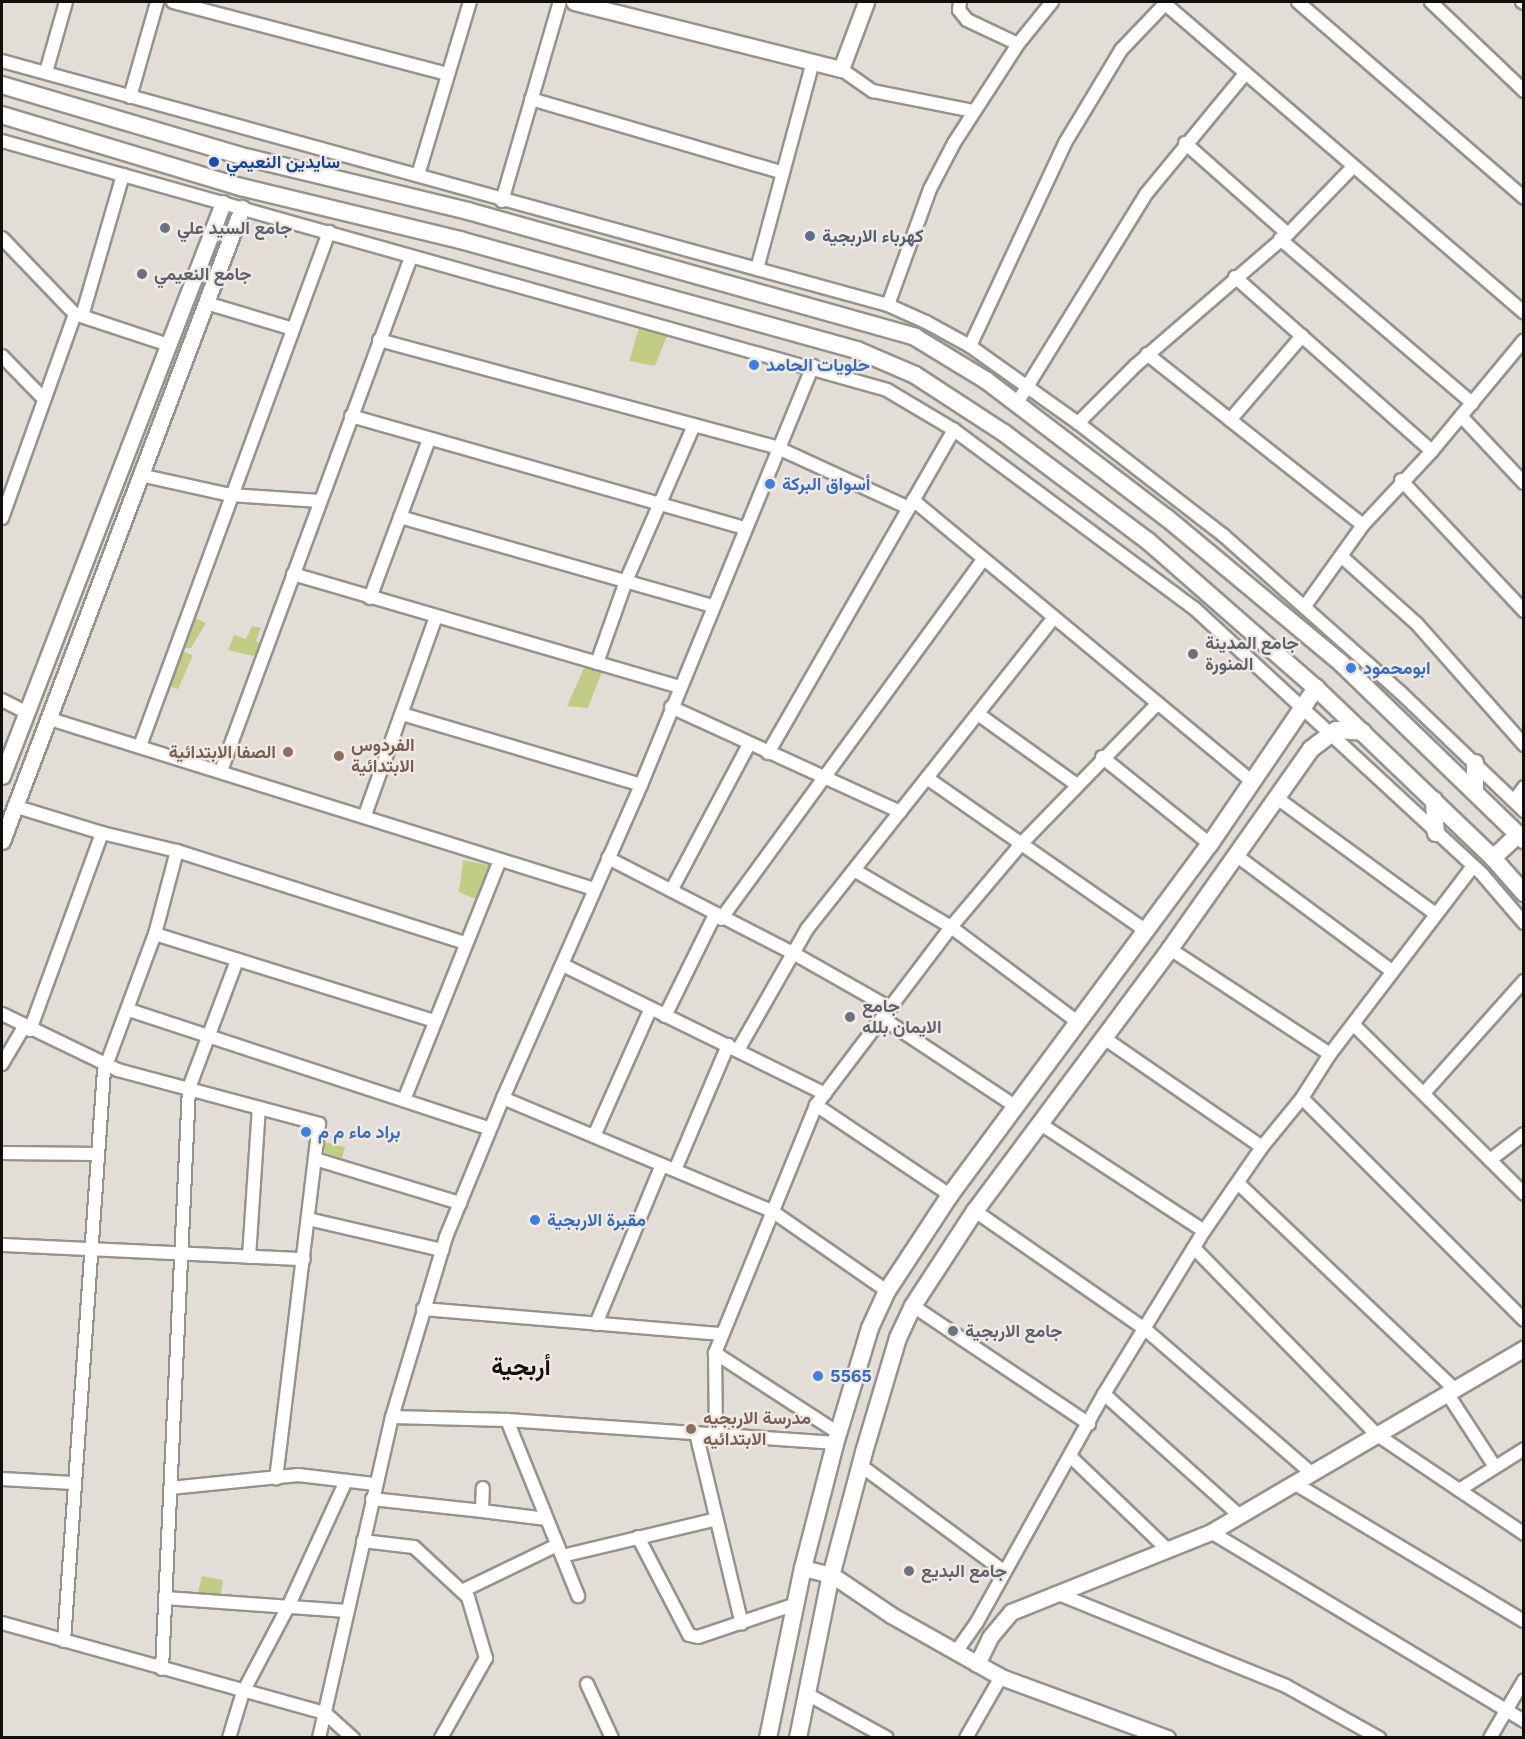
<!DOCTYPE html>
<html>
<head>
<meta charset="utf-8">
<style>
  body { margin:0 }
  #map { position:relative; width:1525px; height:1739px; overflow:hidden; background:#e3ddd7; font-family:Figtree,Vazirmatn,sans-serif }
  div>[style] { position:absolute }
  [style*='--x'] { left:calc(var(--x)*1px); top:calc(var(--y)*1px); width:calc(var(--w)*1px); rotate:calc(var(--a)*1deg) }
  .green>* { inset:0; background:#c2cc85 }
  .roads { filter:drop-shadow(2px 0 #98928c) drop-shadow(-2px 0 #98928c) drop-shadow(0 2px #98928c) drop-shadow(0 -2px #98928c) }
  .minor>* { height:12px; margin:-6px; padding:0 6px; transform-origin:6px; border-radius:6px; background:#fff }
  .tertiary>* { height:15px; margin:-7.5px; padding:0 7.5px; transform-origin:7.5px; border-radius:7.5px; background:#fff }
  .secondary>* { height:16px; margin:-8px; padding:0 8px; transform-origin:8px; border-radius:8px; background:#fff }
  .dots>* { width:16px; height:16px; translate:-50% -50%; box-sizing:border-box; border:3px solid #f1eae4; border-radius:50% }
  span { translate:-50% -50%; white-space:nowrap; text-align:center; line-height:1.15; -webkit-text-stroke:4.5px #f1eae4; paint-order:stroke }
  .transit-label { font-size:18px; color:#164399; font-weight:700 }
  .left { translate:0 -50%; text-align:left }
  .worship-label { font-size:18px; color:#5b616d; font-weight:700 }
  .service-label { font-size:18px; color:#4e5e75; font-weight:700 }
  .shop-label { font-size:18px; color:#366cbe; font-weight:700 }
  .education-label { font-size:18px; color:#785e54; font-weight:700 }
  .right { translate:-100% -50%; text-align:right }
  .district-label { font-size:24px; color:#110f0d; font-weight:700 }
  .frame { position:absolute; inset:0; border:3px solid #110f0d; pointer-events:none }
</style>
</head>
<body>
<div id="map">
  <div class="green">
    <i style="clip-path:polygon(640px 325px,669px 331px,655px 366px,629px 361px)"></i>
    <i style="clip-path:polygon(193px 617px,206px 623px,191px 648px,184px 648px)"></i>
    <i style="clip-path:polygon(252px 626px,261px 628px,256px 640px,260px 646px,254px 656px,228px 650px,234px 635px,246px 639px)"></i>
    <i style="clip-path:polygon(179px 650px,193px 655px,178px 689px,166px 685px)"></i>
    <i style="clip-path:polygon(585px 666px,603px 669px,588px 708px,567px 706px)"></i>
    <i style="clip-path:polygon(463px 860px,492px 866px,478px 900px,459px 892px)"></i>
    <i style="clip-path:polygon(324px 1142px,345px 1147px,342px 1158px,325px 1153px)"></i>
    <i style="clip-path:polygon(202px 1576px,223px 1580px,221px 1594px,197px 1596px)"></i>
  </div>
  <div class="roads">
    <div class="minor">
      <i style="--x:173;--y:2;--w:283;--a:14.7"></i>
      <i style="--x:960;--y:2;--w:8;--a:97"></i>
      <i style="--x:959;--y:10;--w:13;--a:51"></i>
      <i style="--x:967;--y:20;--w:56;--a:25.2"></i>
      <i style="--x:1163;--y:2;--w:476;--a:40.7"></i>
      <i style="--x:1298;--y:2;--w:299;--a:40.9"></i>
      <i style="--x:1431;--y:2;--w:129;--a:43.7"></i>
      <i style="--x:1522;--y:2;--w:2;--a:27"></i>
      <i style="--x:2;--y:61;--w:919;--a:15.4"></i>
      <i style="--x:888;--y:305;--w:42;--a:24.1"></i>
      <i style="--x:926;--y:322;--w:50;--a:28.6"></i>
      <i style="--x:970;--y:346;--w:133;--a:35.5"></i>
      <i style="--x:1078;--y:423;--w:183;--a:37.7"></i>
      <i style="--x:1223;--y:535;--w:237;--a:41.6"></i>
      <i style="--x:1400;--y:692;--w:172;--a:43.8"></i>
      <i style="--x:841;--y:69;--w:39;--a:35"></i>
      <i style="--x:873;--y:91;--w:102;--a:11.3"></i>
      <i style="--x:46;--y:72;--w:73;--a:-74.1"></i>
      <i style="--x:130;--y:97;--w:99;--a:-74.1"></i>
      <i style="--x:531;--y:99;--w:260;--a:16.3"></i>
      <i style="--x:2;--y:141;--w:919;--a:15.71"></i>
      <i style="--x:887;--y:390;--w:78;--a:30.8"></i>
      <i style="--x:954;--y:430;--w:299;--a:36.6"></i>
      <i style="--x:1194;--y:608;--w:392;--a:42.7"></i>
      <i style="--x:1482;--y:874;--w:65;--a:49.4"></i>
      <i style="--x:1185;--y:143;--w:137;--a:41.5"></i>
      <i style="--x:418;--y:175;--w:181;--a:-73.3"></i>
      <i style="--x:502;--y:201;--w:207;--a:-73.8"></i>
      <i style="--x:2;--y:238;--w:105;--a:46.2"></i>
      <i style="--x:75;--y:314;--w:99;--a:18.3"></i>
      <i style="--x:1280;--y:239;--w:253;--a:40.5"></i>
      <i style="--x:757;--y:269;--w:214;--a:-74.9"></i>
      <i style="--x:1235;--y:277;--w:263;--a:41.5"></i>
      <i style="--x:206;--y:303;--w:91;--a:16.6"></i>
      <i style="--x:888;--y:305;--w:123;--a:-70.1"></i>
      <i style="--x:930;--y:189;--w:52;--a:-62.4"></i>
      <i style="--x:954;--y:143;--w:118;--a:-57.1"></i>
      <i style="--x:1018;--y:44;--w:54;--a:-51"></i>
      <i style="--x:82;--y:316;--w:147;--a:-73.8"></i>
      <i style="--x:379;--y:340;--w:413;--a:15.1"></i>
      <i style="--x:778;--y:448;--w:144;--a:24.6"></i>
      <i style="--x:970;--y:346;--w:224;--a:-64.9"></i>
      <i style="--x:1065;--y:143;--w:109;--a:-58.9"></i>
      <i style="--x:1121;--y:50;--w:64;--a:-46.3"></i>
      <i style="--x:1147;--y:354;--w:275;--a:38.4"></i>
      <i style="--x:2;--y:356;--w:60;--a:45.7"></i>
      <i style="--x:1017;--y:403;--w:246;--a:-58.3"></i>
      <i style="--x:1146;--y:194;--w:156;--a:-50.5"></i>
      <i style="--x:351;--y:416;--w:410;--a:15.9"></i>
      <i style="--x:1461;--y:416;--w:92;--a:46.8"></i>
      <i style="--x:1230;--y:420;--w:111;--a:-49.4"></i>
      <i style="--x:1078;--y:423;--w:82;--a:-45"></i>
      <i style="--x:1136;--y:365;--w:201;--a:-40.8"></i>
      <i style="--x:1288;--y:234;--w:93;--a:-45.9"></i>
      <i style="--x:140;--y:475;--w:92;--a:12.5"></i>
      <i style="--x:230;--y:495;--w:90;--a:3.8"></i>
      <i style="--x:1401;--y:480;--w:180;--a:46.8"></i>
      <i style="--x:913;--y:500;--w:442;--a:39.7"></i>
      <i style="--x:400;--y:517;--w:325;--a:15.9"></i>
      <i style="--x:2;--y:518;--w:217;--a:-70.3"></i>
      <i style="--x:1341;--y:556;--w:102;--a:41.8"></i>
      <i style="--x:1417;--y:624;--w:162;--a:48.5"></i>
      <i style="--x:293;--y:574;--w:403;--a:16.3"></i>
      <i style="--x:370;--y:598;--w:170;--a:-69.6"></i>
      <i style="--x:1305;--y:606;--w:100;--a:-54.4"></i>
      <i style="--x:1363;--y:525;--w:101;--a:-47"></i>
      <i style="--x:1432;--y:451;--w:144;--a:-50.3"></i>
      <i style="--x:597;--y:663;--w:87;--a:-70.5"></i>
      <i style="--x:626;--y:581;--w:170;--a:-66.4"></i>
      <i style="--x:2;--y:700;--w:29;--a:27"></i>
      <i style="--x:671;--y:707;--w:252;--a:24.6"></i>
      <i style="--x:402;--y:714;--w:249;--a:16.5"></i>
      <i style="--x:978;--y:714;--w:122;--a:35.6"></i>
      <i style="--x:50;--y:719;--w:570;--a:17.35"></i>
      <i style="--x:140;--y:746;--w:548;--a:-69.81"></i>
      <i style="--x:768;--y:753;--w:373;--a:-60.1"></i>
      <i style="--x:1102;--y:757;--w:139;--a:38.9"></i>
      <i style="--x:221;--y:771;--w:548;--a:-69.71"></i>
      <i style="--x:927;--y:778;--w:267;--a:34.9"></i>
      <i style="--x:1277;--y:798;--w:195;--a:36.2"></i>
      <i style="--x:1514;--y:801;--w:17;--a:-54"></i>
      <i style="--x:14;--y:806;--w:92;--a:17.1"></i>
      <i style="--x:102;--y:833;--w:77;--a:13.5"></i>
      <i style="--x:177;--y:851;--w:303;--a:17.7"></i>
      <i style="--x:365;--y:815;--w:210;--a:-70.3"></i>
      <i style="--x:1237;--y:856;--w:193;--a:36.6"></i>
      <i style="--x:608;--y:858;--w:208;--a:27.2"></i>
      <i style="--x:793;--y:953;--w:112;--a:29.6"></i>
      <i style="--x:854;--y:870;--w:113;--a:30.4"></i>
      <i style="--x:951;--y:927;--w:160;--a:36.9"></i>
      <i style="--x:672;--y:889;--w:164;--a:-62"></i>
      <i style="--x:721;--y:919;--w:444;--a:-53.9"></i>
      <i style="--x:155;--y:934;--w:293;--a:17.3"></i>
      <i style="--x:1170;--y:949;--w:191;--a:33.3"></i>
      <i style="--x:563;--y:965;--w:292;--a:26.2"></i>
      <i style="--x:129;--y:1010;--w:380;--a:18.2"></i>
      <i style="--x:2;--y:1014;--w:129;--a:25.8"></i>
      <i style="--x:118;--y:1070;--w:208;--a:15"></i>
      <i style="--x:319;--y:1124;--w:357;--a:96.9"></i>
      <i style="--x:665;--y:1016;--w:113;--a:-63.7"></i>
      <i style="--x:882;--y:1018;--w:159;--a:33.5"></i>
      <i style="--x:1354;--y:1025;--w:240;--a:44.8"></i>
      <i style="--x:30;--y:1030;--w:210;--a:-69.9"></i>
      <i style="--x:1104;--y:1038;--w:192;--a:34.6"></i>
      <i style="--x:738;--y:1050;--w:139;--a:-60.3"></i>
      <i style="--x:807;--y:929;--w:396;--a:-51.6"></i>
      <i style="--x:2;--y:1064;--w:43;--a:-59.3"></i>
      <i style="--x:1425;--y:1092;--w:149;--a:-48.3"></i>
      <i style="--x:503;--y:1098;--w:292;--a:22.8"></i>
      <i style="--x:772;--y:1211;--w:140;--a:34.8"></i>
      <i style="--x:1302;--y:1098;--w:314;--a:45"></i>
      <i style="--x:404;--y:1100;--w:258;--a:-68.2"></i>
      <i style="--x:816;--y:1105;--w:161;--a:33.9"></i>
      <i style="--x:1039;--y:1123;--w:197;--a:33.2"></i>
      <i style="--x:594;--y:1136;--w:138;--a:-66"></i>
      <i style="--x:2;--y:1153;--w:96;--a:0.6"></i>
      <i style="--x:315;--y:1159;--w:152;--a:16.9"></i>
      <i style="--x:1490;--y:1160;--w:43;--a:-37.4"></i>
      <i style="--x:675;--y:1170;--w:136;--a:-67"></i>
      <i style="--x:1239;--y:1184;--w:297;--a:43.6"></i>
      <i style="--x:975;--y:1211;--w:207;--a:34.8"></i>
      <i style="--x:1145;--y:1329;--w:220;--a:40.9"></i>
      <i style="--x:308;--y:1219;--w:138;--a:13"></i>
      <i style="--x:2;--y:1245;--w:302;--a:2.7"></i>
      <i style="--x:1194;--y:1248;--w:260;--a:45.6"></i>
      <i style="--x:1376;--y:1434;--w:179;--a:34"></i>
      <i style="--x:249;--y:1257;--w:149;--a:-86.2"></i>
      <i style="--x:913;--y:1306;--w:212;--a:33.8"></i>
      <i style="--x:423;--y:1309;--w:300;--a:4.8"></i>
      <i style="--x:596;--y:1324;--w:172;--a:-67.5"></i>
      <i style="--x:715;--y:1353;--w:147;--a:33"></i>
      <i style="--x:1447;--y:1393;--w:88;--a:57"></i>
      <i style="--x:1104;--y:1394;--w:181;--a:41.9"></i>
      <i style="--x:392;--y:1417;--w:115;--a:1.5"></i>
      <i style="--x:507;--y:1420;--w:330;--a:4"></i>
      <i style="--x:507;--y:1420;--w:190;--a:68"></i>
      <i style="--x:696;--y:1433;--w:196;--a:76.5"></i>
      <i style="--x:716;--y:1434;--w:81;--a:-90.7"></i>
      <i style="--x:715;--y:1353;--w:268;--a:-67.8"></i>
      <i style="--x:816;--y:1105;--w:223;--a:-52.8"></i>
      <i style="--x:951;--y:927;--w:110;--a:-49.8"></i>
      <i style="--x:1022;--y:843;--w:194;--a:-45.8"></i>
      <i style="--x:1071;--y:1457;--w:133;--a:43.8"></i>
      <i style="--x:860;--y:1465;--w:178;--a:36.5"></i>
      <i style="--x:2;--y:1479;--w:71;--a:3.2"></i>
      <i style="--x:1294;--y:1483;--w:268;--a:31"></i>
      <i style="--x:170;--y:1488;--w:129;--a:-5.8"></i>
      <i style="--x:298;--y:1475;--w:78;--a:6.7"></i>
      <i style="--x:1459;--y:1490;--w:77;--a:-32.2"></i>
      <i style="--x:372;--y:1499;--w:111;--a:6.2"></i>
      <i style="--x:482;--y:1511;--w:23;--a:-88"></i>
      <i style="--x:482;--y:1511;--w:65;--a:7"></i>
      <i style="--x:1211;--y:1532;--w:366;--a:31.1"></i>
      <i style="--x:638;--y:1537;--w:110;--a:62.5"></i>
      <i style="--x:689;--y:1635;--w:9;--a:13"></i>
      <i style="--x:698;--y:1637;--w:103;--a:-18.6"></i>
      <i style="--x:363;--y:1541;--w:51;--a:6.7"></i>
      <i style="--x:414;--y:1547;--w:74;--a:42.8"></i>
      <i style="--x:468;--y:1597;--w:64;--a:73.6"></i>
      <i style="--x:486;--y:1658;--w:92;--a:119.4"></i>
      <i style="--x:562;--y:1556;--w:159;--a:-13.4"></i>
      <i style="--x:462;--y:1591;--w:106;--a:-25.8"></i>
      <i style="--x:1056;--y:1593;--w:248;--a:22"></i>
      <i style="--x:1286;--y:1686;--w:107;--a:29.2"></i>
      <i style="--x:165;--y:1598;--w:182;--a:4.1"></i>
      <i style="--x:2;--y:1623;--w:335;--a:15.6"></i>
      <i style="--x:325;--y:1713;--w:38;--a:42"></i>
      <i style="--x:64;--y:1641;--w:571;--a:-85.99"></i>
      <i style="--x:104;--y:1071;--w:146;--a:-69.6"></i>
      <i style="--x:155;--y:934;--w:86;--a:-75.2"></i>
      <i style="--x:956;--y:1652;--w:37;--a:-55"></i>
      <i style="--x:977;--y:1622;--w:261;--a:-60.9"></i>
      <i style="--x:1104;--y:1394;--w:191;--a:-58.5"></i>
      <i style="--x:1204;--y:1231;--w:102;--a:-55.4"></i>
      <i style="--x:1262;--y:1147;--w:63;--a:-50.8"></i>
      <i style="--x:1302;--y:1098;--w:52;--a:-57.5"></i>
      <i style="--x:1330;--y:1054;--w:236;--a:-52.7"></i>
      <i style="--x:162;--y:1669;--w:582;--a:-87.34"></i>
      <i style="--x:189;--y:1088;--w:137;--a:-69.4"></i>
      <i style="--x:587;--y:1684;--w:60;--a:65.2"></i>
      <i style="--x:807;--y:1694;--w:91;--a:28.8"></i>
      <i style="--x:229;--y:1738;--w:48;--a:-73.1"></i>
      <i style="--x:243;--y:1692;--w:96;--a:-62.1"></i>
      <i style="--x:288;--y:1607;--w:139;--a:-65.3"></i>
      <i style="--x:319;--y:1738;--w:329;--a:-77.2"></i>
      <i style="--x:392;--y:1417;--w:188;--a:-73.3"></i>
      <i style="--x:446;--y:1237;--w:150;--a:-67.7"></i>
      <i style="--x:503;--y:1098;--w:342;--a:-66.2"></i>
      <i style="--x:641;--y:785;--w:453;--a:-67.7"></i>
      <i style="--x:966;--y:1738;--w:70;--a:-60.2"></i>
      <i style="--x:1490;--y:1738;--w:67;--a:-59.6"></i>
    </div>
    <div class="tertiary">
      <i style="--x:574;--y:2;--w:275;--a:14.1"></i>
      <i style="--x:841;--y:69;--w:72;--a:-69.5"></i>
      <i style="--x:2;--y:776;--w:614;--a:-68.91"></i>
      <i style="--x:2;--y:841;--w:677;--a:-69.24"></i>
      <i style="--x:803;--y:1568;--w:30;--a:14"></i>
      <i style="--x:832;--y:1575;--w:71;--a:34.1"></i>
      <i style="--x:891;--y:1615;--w:126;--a:29.4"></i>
      <i style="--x:1001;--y:1677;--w:177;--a:20.2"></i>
      <i style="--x:977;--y:1664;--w:30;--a:-64"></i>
      <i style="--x:990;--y:1637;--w:33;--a:-50"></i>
      <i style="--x:1011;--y:1612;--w:215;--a:-21.8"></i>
      <i style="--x:1211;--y:1532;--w:363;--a:-30.4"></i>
    </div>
    <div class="secondary">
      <i style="--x:2;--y:85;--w:258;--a:16.5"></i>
      <i style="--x:249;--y:158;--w:225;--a:13.6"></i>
      <i style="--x:468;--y:211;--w:464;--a:15.7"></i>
      <i style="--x:915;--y:337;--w:84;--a:31.4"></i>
      <i style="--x:987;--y:381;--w:226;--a:37.3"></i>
      <i style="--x:1167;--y:518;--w:225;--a:39.8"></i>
      <i style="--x:1340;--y:662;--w:256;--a:44.1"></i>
      <i style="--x:2;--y:115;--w:250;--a:16.8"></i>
      <i style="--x:241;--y:187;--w:225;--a:13.6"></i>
      <i style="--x:460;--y:240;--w:412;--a:15.5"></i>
      <i style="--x:857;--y:350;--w:63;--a:23.3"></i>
      <i style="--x:915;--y:375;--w:106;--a:33.1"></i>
      <i style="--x:1004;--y:433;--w:180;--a:36.9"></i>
      <i style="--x:1148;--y:541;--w:223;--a:41.2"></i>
      <i style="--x:1316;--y:688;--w:245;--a:43.8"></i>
      <i style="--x:1493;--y:858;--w:47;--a:48.5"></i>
      <i style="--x:1475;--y:792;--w:29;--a:-90"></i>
      <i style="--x:1434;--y:800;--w:33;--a:87"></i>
      <i style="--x:1493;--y:858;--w:35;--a:-43"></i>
      <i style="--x:768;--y:1738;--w:174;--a:-78.4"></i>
      <i style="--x:803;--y:1568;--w:128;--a:-75.5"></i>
      <i style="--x:835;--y:1444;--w:121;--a:-73.2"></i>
      <i style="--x:870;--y:1328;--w:41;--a:-65.3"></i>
      <i style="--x:887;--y:1291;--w:115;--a:-56.7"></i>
      <i style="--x:950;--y:1195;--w:437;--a:-53.5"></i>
      <i style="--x:1210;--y:844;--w:189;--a:-55.8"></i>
      <i style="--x:798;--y:1738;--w:161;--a:-78.6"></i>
      <i style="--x:830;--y:1580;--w:132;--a:-75.1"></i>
      <i style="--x:864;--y:1452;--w:119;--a:-73.4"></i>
      <i style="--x:898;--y:1338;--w:35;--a:-65"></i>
      <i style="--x:913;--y:1306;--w:113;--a:-56.9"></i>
      <i style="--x:975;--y:1211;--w:327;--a:-53.3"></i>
      <i style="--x:1170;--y:949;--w:245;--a:-54.8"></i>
      <i style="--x:1311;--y:749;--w:31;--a:-37"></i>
      <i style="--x:1336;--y:730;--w:27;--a:4"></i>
    </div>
  </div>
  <div class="dots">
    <i style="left:214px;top:162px;background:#1a4fb4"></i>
    <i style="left:165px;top:228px;background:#6b7280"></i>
    <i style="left:810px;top:236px;background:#5c6f8a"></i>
    <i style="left:142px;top:274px;background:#6b7280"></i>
    <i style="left:754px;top:365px;background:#3f7fe0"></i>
    <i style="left:770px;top:484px;background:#3f7fe0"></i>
    <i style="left:1193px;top:654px;background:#6b7280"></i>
    <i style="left:1351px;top:668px;background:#3f7fe0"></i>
    <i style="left:288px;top:752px;background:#8d6e63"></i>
    <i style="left:339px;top:756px;background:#8d6e63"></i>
    <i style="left:850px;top:1017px;background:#6b7280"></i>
    <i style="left:306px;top:1132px;background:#3f7fe0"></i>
    <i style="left:535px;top:1220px;background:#3f7fe0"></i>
    <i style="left:953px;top:1331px;background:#6b7280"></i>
    <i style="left:818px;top:1376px;background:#3f7fe0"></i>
    <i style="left:691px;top:1429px;background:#8d6e63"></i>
    <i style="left:909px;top:1571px;background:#6b7280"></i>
  </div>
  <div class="transit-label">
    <span class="left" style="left:226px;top:162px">سايدين النعيمي</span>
  </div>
  <div class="worship-label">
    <span class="left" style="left:177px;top:228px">جامع السيد علي</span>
    <span class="left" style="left:154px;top:274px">جامع النعيمي</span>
    <span class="left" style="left:1205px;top:654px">جامع المدينة<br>المنورة</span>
    <span class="left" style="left:862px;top:1017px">جامع<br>الايمان بلله</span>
    <span class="left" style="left:965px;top:1331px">جامع الاربجية</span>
    <span class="left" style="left:921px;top:1571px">جامع البديع</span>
  </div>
  <div class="service-label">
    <span class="left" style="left:822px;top:236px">كهرباء الاربجية</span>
  </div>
  <div class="shop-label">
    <span class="left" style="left:766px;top:365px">حلويات الحامد</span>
    <span class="left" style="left:782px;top:484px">أسواق البركة</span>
    <span class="left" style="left:1363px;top:668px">ابومحمود</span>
    <span class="left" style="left:318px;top:1132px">براد ماء م م</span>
    <span class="left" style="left:547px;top:1220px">مقبرة الاربجية</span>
    <span class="left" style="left:830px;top:1376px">5565</span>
  </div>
  <div class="education-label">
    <span class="left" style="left:351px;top:756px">الفردوس<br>الابتدائية</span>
    <span class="right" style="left:276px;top:752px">الصفا الابتدائية</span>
    <span class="left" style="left:703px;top:1429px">مدرسة الاربجيه<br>الابتدائيه</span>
  </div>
  <div class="district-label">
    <span style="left:521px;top:1367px">أربجية</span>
  </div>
  <div class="frame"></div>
</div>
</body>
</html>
